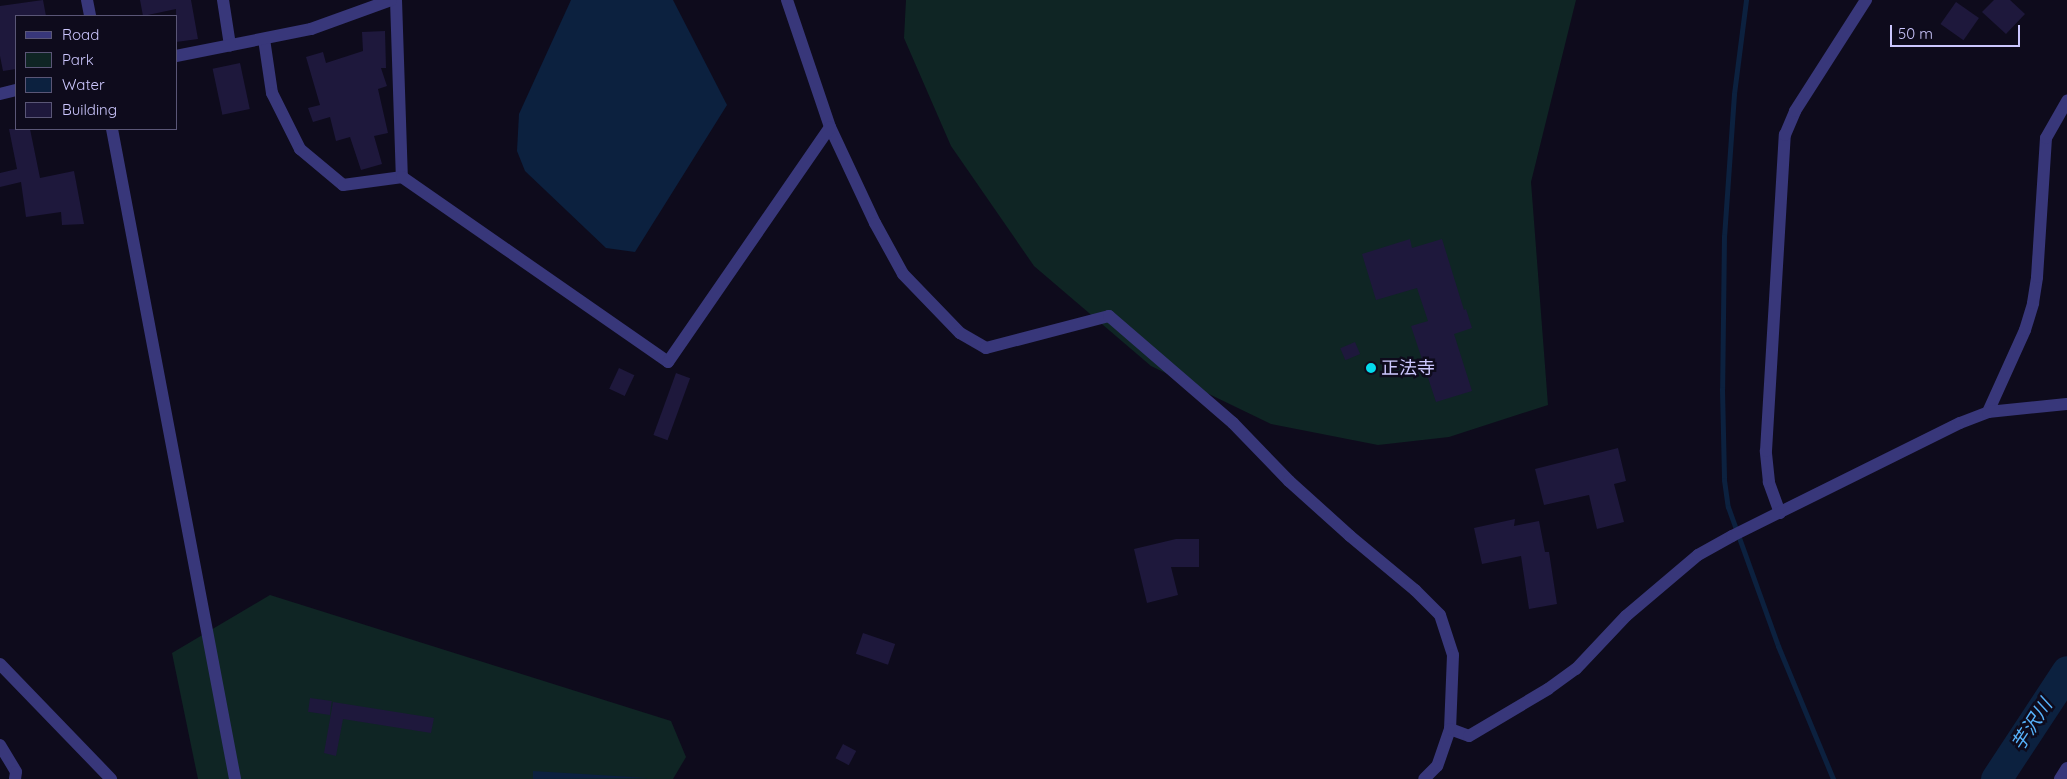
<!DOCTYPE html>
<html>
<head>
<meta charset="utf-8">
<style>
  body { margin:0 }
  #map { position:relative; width:2067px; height:779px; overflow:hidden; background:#0e0b1c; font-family:Quicksand,"Noto Sans JP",sans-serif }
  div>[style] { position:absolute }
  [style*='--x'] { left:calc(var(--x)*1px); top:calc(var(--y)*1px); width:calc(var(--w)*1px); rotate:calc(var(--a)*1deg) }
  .green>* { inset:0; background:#0f2524 }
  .water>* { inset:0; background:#0c213f }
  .stream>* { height:5px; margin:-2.5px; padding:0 2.5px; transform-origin:2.5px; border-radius:2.5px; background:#0c213f }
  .river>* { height:31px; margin:-15.5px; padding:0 15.5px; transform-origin:15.5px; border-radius:15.5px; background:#0c213f }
  .building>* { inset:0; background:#1e183c; transform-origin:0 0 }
  .minor>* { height:12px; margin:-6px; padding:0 6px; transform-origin:6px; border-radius:6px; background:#38377a }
  .dots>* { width:14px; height:14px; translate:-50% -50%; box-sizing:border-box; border:2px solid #0e0b1c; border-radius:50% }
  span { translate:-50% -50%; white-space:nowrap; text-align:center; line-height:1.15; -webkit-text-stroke:5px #0e0b1c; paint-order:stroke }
  .poi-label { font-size:18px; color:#ccc7fe }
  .left { translate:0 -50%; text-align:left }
  .water-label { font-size:19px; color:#57b3fc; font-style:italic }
  .legend { position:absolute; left:15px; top:15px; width:162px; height:115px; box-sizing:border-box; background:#0e0b1c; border:1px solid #5a5676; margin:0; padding:6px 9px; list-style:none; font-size:15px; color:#ccc7fe }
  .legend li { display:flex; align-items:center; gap:10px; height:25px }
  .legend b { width:25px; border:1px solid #5a5676 }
  .scale { position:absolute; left:1890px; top:25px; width:130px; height:22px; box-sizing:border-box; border:2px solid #ccc7fe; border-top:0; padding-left:6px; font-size:15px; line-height:18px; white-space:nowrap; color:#ccc7fe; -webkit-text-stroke:4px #0e0b1c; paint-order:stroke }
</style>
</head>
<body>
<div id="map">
  <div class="green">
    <i style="clip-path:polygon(906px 0,1576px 0,1531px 182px,1548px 405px,1449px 437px,1378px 445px,1271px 424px,1151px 366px,1034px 266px,951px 146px,904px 38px)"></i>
    <i style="clip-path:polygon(270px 595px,671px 721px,686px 757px,673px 779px,198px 779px,172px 653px)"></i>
  </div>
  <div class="water">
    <i style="clip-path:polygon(571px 0,673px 0,727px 105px,635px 252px,606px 248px,525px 171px,517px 151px,519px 114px)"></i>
    <i style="clip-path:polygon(533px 771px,648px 778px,533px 779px)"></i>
  </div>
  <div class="stream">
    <i style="--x:1746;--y:0;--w:95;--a:97.3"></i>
    <i style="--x:1734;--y:94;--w:142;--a:94"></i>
    <i style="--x:1724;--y:236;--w:153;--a:90.7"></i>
    <i style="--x:1722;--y:389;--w:91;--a:88.7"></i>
    <i style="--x:1724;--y:480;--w:27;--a:82"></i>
    <i style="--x:1728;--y:507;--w:148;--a:70.2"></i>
    <i style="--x:1778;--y:646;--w:144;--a:67.5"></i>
  </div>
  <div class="river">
    <i style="--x:1996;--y:779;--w:129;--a:-56.7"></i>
  </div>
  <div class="building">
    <i style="clip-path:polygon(43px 0,46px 16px,16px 16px,16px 69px,3px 71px,0 56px,0 6px)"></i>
    <i style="clip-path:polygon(140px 0,191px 0,198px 39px,176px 42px,176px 9px,143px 16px)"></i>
    <i style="clip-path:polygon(1994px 0,2010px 0,2025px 14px,2006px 34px,1982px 12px)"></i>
    <i style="left:1956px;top:2px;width:28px;height:27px;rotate:35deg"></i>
    <i style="clip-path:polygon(385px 31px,386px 68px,381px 68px,387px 86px,378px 89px,388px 133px,374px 136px,382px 164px,361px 170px,350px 137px,336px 141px,330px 117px,313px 122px,308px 108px,320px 105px,306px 57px,323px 52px,326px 63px,363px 51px,362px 32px)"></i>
    <i style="left:240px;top:63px;width:47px;height:28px;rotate:78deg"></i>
    <i style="clip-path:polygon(9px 129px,30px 129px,40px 178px,74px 171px,84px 224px,62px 225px,61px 212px,26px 217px,21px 182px,0 187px,0 173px,17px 169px)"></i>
    <i style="clip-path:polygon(1410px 239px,1412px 248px,1442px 239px,1464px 310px,1466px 309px,1472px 328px,1454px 334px,1472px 391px,1436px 402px,1411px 326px,1428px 321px,1417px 288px,1376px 300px,1362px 254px)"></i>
    <i style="left:1355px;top:342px;width:13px;height:16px;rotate:67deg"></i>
    <i style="left:619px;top:368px;width:17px;height:23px;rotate:25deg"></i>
    <i style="left:676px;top:373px;width:15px;height:66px;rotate:20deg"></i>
    <i style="clip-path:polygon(1618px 448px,1626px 481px,1614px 484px,1624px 522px,1597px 529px,1589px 495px,1544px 505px,1535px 469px)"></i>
    <i style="clip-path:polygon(1515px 519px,1514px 526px,1539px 521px,1545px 552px,1549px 552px,1557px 604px,1529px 609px,1521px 556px,1482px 564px,1474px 528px)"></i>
    <i style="clip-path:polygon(1176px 539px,1199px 539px,1199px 567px,1171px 567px,1178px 595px,1147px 603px,1134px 549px)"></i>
    <i style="left:863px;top:633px;width:34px;height:22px;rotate:19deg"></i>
    <i style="left:310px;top:698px;width:22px;height:14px;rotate:8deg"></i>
    <i style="clip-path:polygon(333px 702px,434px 718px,431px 733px,343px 719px,336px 756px,324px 753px)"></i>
    <i style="left:843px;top:744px;width:15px;height:16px;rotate:28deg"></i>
  </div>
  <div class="minor">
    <i style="--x:87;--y:0;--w:16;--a:79"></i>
    <i style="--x:223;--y:0;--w:46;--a:81.2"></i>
    <i style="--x:396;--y:0;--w:177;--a:88.1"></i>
    <i style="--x:787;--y:0;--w:134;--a:71.3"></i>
    <i style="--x:830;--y:127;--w:106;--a:64.9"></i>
    <i style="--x:875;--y:223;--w:58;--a:61.2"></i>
    <i style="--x:903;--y:274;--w:82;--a:46"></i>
    <i style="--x:960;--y:333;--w:30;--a:30"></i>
    <i style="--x:986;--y:348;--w:127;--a:-14.6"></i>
    <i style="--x:1109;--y:316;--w:164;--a:40.8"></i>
    <i style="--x:1233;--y:423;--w:81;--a:46"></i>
    <i style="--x:1289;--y:481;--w:82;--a:42"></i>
    <i style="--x:1350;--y:536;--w:85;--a:39.7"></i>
    <i style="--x:1415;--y:590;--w:35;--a:45"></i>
    <i style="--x:1440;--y:615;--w:42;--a:72"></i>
    <i style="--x:1453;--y:655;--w:74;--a:92.3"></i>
    <i style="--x:1450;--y:729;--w:39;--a:109"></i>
    <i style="--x:1437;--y:766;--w:18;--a:135"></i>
    <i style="--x:264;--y:39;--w:55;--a:81.6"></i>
    <i style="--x:272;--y:93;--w:63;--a:63.4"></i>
    <i style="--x:300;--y:149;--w:56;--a:39.9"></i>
    <i style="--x:343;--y:185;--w:60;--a:-7.7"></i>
    <i style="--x:402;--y:177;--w:324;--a:34.8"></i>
    <i style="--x:668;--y:362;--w:285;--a:-55.4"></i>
    <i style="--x:176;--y:56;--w:138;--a:-11.3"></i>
    <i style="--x:311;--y:29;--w:85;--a:-19.9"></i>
    <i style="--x:0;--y:94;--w:16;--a:-14"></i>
    <i style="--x:112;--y:129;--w:662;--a:79.28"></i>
    <i style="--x:1988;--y:412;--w:90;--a:-65.7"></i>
    <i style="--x:2025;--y:330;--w:28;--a:-73"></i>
    <i style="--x:2033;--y:303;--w:26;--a:-81"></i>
    <i style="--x:2037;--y:277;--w:139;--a:-86.3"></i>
    <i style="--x:2046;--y:138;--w:43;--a:-60.4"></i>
    <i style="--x:1780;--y:513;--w:33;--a:-110"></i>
    <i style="--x:1769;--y:482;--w:31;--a:-96"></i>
    <i style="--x:1766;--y:451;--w:317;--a:-86.6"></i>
    <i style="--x:1785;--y:135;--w:26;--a:-67"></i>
    <i style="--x:1795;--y:111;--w:132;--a:-57.4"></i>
    <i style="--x:0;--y:664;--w:160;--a:46"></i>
    <i style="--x:1450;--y:729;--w:20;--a:20"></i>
    <i style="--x:1469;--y:736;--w:92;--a:-30.7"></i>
    <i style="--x:1548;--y:689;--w:34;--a:-36"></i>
    <i style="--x:1576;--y:669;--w:73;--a:-46.7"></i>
    <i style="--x:1626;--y:616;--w:94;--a:-40.3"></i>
    <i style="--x:1698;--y:555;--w:39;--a:-29"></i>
    <i style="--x:1732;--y:536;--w:254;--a:-26.4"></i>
    <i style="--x:1960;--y:423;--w:30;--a:-21"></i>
    <i style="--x:1988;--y:412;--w:79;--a:-5.8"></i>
    <i style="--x:0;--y:745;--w:31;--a:59"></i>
    <i style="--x:16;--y:772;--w:7;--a:98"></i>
    <i style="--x:2060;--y:779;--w:13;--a:-58"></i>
  </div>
  <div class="dots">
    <i style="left:1371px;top:368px;background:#04dbed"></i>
  </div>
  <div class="poi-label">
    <span class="left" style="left:1381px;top:368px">正法寺</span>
  </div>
  <div class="water-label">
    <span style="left:2032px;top:725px;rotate:-57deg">芋沢川</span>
  </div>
  <ul class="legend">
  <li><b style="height:6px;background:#38377a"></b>Road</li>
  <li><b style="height:14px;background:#0f2524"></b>Park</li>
  <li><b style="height:14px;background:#0c213f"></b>Water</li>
  <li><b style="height:14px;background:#1e183c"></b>Building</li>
  </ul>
  <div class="scale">50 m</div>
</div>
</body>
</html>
